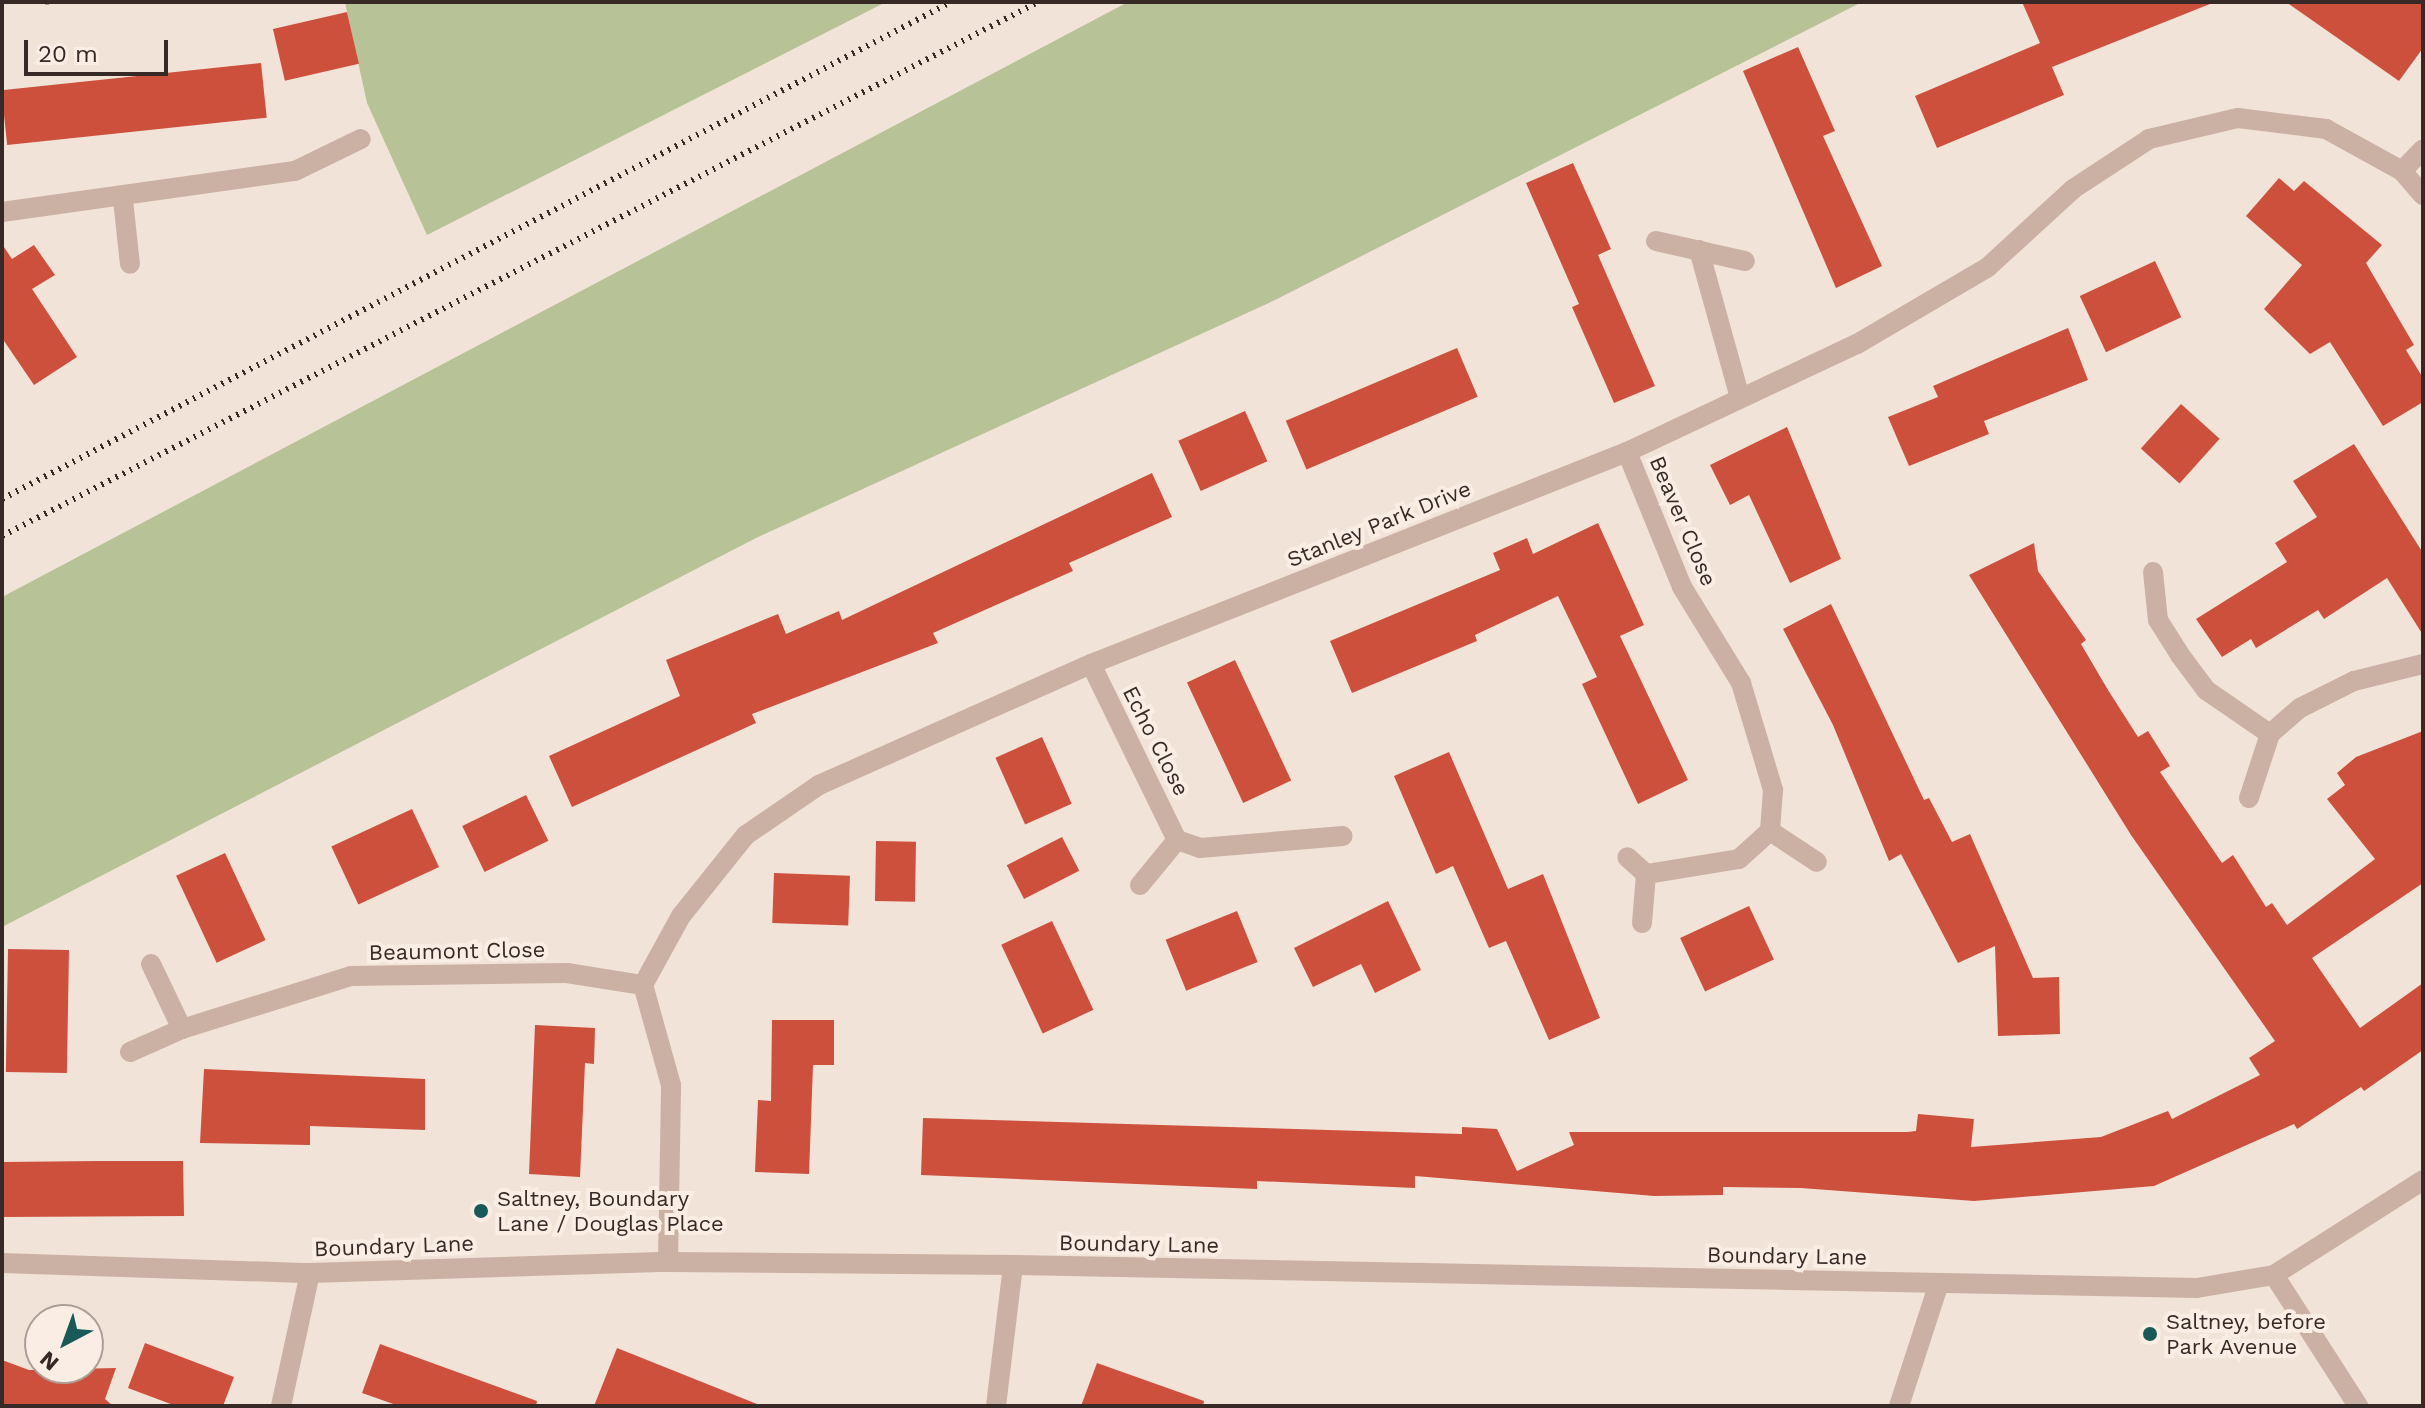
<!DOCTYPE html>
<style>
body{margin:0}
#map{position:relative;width:2425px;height:1408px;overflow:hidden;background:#f2e3d8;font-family:"Work Sans",sans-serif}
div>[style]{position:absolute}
.green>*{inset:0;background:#b8c297}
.building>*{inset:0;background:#cd503c;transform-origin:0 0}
.path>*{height:5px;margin-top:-2.5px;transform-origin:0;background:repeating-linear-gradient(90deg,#b79b8e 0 4px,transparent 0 8px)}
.minor>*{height:20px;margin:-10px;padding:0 10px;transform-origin:10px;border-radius:10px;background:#cbb1a3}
.rail>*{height:6px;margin-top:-3px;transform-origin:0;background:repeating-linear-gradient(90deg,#362926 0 2px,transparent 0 8px)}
.dots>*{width:22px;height:22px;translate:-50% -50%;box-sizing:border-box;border:4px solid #faeee4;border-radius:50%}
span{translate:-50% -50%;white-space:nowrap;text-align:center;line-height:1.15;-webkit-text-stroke:8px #faeee4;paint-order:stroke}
.street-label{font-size:22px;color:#362926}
.poi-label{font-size:22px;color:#362926}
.left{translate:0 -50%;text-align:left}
.frame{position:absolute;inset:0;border:4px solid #362926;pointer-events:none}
.north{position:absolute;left:24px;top:1304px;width:80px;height:80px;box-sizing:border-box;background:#faeee4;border:2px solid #ac9f98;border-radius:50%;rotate:221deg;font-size:22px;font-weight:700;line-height:32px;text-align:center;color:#362926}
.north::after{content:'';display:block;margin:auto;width:28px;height:36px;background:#195957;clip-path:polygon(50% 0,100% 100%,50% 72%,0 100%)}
.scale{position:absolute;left:24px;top:40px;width:144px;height:36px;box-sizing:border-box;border:4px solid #362926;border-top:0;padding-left:10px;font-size:24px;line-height:28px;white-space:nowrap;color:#362926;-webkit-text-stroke:6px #faeee4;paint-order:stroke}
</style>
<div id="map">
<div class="green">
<i style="clip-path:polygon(345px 2px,886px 2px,427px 235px,367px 103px)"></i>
<i style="clip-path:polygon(1128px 2px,1862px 2px,1275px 300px,756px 538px,2px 927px,2px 597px)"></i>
</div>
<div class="building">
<i style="clip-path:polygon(2022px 2px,2210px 2px,2210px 4px,2052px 67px,2064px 95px,1937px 148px,1915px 96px,2040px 43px)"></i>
<i style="clip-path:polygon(2286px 2px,2423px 2px,2423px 48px,2399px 81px)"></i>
<i style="left:347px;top:12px;width:53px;height:76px;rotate:77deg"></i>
<i style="clip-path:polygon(1798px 47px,1835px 131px,1823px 136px,1882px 266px,1836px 288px,1743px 71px)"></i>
<i style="left:261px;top:63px;width:55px;height:261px;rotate:84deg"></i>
<i style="clip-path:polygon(1573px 163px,1611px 249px,1598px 255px,1655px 386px,1614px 403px,1572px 307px,1579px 304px,1526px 183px)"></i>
<i style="clip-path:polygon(2279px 178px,2294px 191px,2304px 181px,2382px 245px,2366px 263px,2414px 345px,2406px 350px,2423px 378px,2423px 402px,2383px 426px,2330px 342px,2310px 354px,2264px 309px,2302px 265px,2246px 216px)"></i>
<i style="clip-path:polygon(2px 244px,12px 259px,34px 245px,55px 275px,32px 289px,77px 357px,34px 385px,2px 338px)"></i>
<i style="left:2155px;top:261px;width:62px;height:83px;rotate:65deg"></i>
<i style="clip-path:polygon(2068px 328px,2088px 380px,1984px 421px,1989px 434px,1909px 466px,1888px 417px,1938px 397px,1933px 386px)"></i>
<i style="left:1457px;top:348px;width:53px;height:186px;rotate:67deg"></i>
<i style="left:2181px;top:404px;width:52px;height:60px;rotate:42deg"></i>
<i style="left:1245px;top:411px;width:55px;height:73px;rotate:66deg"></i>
<i style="clip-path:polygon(1787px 427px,1841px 559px,1790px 583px,1749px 495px,1730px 505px,1710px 465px)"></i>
<i style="clip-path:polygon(2354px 444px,2423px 553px,2423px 635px,2387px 578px,2324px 619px,2318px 610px,2256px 648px,2251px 639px,2222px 657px,2196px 619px,2287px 562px,2275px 543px,2317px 517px,2293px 481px)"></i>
<i style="clip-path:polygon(1152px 473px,1172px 517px,1069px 563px,1073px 571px,933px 633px,938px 643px,752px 714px,756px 723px,572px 807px,549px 756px,680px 696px,666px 660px,778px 614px,786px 634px,839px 611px,842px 620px)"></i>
<i style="clip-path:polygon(1598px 523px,1644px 625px,1620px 636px,1688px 780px,1638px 804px,1582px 684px,1597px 677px,1558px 596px,1475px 635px,1477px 641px,1352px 693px,1330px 641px,1500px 570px,1493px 553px,1527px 538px,1533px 554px)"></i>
<i style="clip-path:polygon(2034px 543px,2038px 571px,2086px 640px,2081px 644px,2108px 690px,2138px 737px,2148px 731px,2170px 766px,2160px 772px,2222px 863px,2233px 855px,2266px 907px,2272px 903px,2287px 925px,2375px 859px,2327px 799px,2345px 785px,2337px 773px,2356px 757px,2423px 731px,2423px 883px,2312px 958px,2360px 1028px,2423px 983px,2423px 1050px,2364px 1091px,2361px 1087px,2297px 1129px,2294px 1124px,2154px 1186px,1974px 1201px,1801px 1188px,1723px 1187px,1723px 1195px,1654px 1196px,1415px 1176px,1415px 1188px,1257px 1181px,1257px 1189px,921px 1175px,923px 1118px,1462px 1134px,1462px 1127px,1497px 1129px,1517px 1171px,1574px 1145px,1569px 1132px,1907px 1132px,1916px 1131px,1918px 1114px,1974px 1119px,1971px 1147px,2101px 1137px,2168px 1111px,2172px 1119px,2260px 1075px,2249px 1058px,2275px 1041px,2131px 835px,1969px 575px)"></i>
<i style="clip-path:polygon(1831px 604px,1924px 800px,1929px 798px,1952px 842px,1970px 834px,2033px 978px,2059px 977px,2060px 1034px,1998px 1036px,1995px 946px,1958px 963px,1901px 854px,1889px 861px,1833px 725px,1783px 629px)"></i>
<i style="left:1235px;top:660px;width:133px;height:53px;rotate:65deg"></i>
<i style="left:1042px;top:737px;width:73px;height:51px;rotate:66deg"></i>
<i style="clip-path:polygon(1449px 752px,1508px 889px,1543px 874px,1600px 1018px,1549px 1040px,1506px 941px,1489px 948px,1453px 866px,1436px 874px,1394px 776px)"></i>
<i style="left:526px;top:795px;width:51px;height:71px;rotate:64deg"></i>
<i style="left:412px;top:809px;width:64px;height:89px;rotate:65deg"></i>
<i style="left:1062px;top:837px;width:38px;height:62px;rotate:63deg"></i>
<i style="left:876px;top:841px;width:40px;height:60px;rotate:1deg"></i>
<i style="left:225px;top:853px;width:96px;height:54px;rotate:65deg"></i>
<i style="left:774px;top:873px;width:76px;height:50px;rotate:2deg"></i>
<i style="clip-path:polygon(1388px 901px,1421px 970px,1375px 993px,1361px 964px,1313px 987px,1294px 948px)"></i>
<i style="left:1749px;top:906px;width:59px;height:76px;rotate:65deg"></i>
<i style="left:1237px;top:911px;width:55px;height:77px;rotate:68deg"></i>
<i style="left:1052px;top:921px;width:98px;height:56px;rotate:65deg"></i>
<i style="left:69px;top:950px;width:123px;height:61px;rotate:91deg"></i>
<i style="clip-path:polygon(772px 1020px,834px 1020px,834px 1065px,813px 1065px,809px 1174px,755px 1172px,758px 1100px,771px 1101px)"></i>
<i style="clip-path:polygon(535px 1025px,595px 1028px,594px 1064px,585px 1063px,580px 1177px,529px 1174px)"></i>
<i style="clip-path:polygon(204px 1069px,425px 1079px,425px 1130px,310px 1126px,310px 1145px,200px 1143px)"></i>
<i style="clip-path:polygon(100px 1161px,183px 1161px,184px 1216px,2px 1217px,2px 1162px)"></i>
<i style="clip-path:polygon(145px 1343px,234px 1377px,223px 1406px,176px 1406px,128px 1388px)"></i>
<i style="clip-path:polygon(380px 1344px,537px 1401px,536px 1406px,399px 1406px,362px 1393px)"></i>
<i style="clip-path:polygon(617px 1348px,757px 1404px,756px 1406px,594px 1406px)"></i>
<i style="clip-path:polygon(2px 1360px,29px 1370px,116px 1368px,105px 1399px,113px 1406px,2px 1406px)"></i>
<i style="clip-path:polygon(1097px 1363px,1204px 1401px,1203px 1406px,1081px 1406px)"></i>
</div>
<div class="path">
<i style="left:45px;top:2px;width:4px"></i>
</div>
<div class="minor">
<i style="left:2402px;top:171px;width:30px;rotate:-46deg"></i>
<i style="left:123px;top:200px;width:64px;rotate:83.8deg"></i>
<i style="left:2px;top:212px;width:296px;rotate:-8deg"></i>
<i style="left:295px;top:171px;width:73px;rotate:-25.9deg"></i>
<i style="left:1656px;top:241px;width:91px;rotate:12.7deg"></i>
<i style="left:1699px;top:250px;width:149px;rotate:74.5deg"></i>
<i style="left:1627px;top:452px;width:146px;rotate:67.8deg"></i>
<i style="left:1682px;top:587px;width:113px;rotate:58.4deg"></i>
<i style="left:1741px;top:683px;width:112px;rotate:73.3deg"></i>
<i style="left:1773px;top:790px;width:41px;rotate:94.2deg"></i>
<i style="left:1770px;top:831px;width:42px;rotate:137.9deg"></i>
<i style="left:1739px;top:859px;width:94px;rotate:170.8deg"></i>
<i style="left:1646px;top:874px;width:25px;rotate:-138deg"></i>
<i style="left:2153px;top:572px;width:48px;rotate:84.1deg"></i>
<i style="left:2158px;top:620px;width:41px;rotate:57.8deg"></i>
<i style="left:2180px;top:655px;width:44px;rotate:53.4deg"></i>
<i style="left:2206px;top:690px;width:78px;rotate:34.5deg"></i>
<i style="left:1091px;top:664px;width:196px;rotate:64deg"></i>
<i style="left:1177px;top:840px;width:24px;rotate:19deg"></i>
<i style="left:1200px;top:848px;width:143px;rotate:-4.8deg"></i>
<i style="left:2249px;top:798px;width:67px;rotate:-71.8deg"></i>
<i style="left:2270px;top:734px;width:40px;rotate:-41deg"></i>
<i style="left:2300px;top:708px;width:60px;rotate:-26.6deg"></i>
<i style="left:2354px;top:681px;width:71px;rotate:-13.8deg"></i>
<i style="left:1770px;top:831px;width:56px;rotate:33.4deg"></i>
<i style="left:1140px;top:885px;width:58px;rotate:-50.6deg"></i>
<i style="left:1642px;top:923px;width:49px;rotate:-85.3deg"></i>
<i style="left:151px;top:964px;width:72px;rotate:64.5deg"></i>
<i style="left:130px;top:1052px;width:57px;rotate:-23.9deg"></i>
<i style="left:182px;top:1029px;width:177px;rotate:-17.4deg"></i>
<i style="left:351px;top:976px;width:216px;rotate:-0.8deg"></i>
<i style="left:567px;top:973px;width:77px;rotate:9deg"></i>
<i style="left:668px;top:1262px;width:177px;rotate:-89deg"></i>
<i style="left:671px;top:1085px;width:104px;rotate:-105.6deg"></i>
<i style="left:643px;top:985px;width:79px;rotate:-61.2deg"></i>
<i style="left:681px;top:916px;width:104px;rotate:-51.3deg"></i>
<i style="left:746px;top:835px;width:88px;rotate:-34.4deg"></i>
<i style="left:819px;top:785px;width:298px;rotate:-24deg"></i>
<i style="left:1091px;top:664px;width:576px;rotate:-21.58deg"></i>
<i style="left:1627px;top:452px;width:254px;rotate:-25.2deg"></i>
<i style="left:1857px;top:344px;width:152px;rotate:-30.4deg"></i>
<i style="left:1988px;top:267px;width:115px;rotate:-42.5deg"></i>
<i style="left:2073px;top:189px;width:91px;rotate:-33.3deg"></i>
<i style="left:2149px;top:139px;width:91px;rotate:-13.3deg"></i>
<i style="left:2238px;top:118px;width:89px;rotate:7.1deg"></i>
<i style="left:2326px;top:129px;width:87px;rotate:28.9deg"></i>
<i style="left:2402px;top:171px;width:32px;rotate:49deg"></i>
<i style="left:2px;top:1263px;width:308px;rotate:1.9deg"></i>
<i style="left:310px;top:1273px;width:358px;rotate:-1.8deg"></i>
<i style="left:668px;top:1262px;width:345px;rotate:0.5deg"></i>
<i style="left:1013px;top:1265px;width:1184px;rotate:1.11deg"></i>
<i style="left:2197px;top:1288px;width:78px;rotate:-9.6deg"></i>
<i style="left:2274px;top:1275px;width:177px;rotate:-32.5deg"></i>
<i style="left:2274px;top:1275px;width:156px;rotate:57.3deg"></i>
<i style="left:281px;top:1406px;width:136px;rotate:-77.7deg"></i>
<i style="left:996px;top:1406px;width:142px;rotate:-83.1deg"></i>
<i style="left:1899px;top:1406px;width:129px;rotate:-72deg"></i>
</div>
<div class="rail">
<i style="left:2px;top:499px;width:1071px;rotate:-27.64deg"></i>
<i style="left:2px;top:536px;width:1166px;rotate:-27.27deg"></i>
</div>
<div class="dots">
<i style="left:481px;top:1211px;background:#195957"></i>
<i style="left:2150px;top:1334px;background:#195957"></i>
</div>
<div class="street-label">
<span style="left:1683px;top:521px;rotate:67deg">Beaver Close</span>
<span style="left:1379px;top:524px;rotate:-22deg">Stanley Park Drive</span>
<span style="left:1156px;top:741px;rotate:63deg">Echo Close</span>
<span style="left:457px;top:951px;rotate:-1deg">Beaumont Close</span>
<span style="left:1139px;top:1244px;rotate:1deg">Boundary Lane</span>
<span style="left:394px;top:1246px;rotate:-2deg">Boundary Lane</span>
<span style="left:1787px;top:1256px;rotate:1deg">Boundary Lane</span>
</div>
<div class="poi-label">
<span class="left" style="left:497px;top:1211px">Saltney, Boundary<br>Lane / Douglas Place</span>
<span class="left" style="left:2166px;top:1334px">Saltney, before<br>Park Avenue</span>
</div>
<div class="frame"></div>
<div class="north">N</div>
<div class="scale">20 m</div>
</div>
